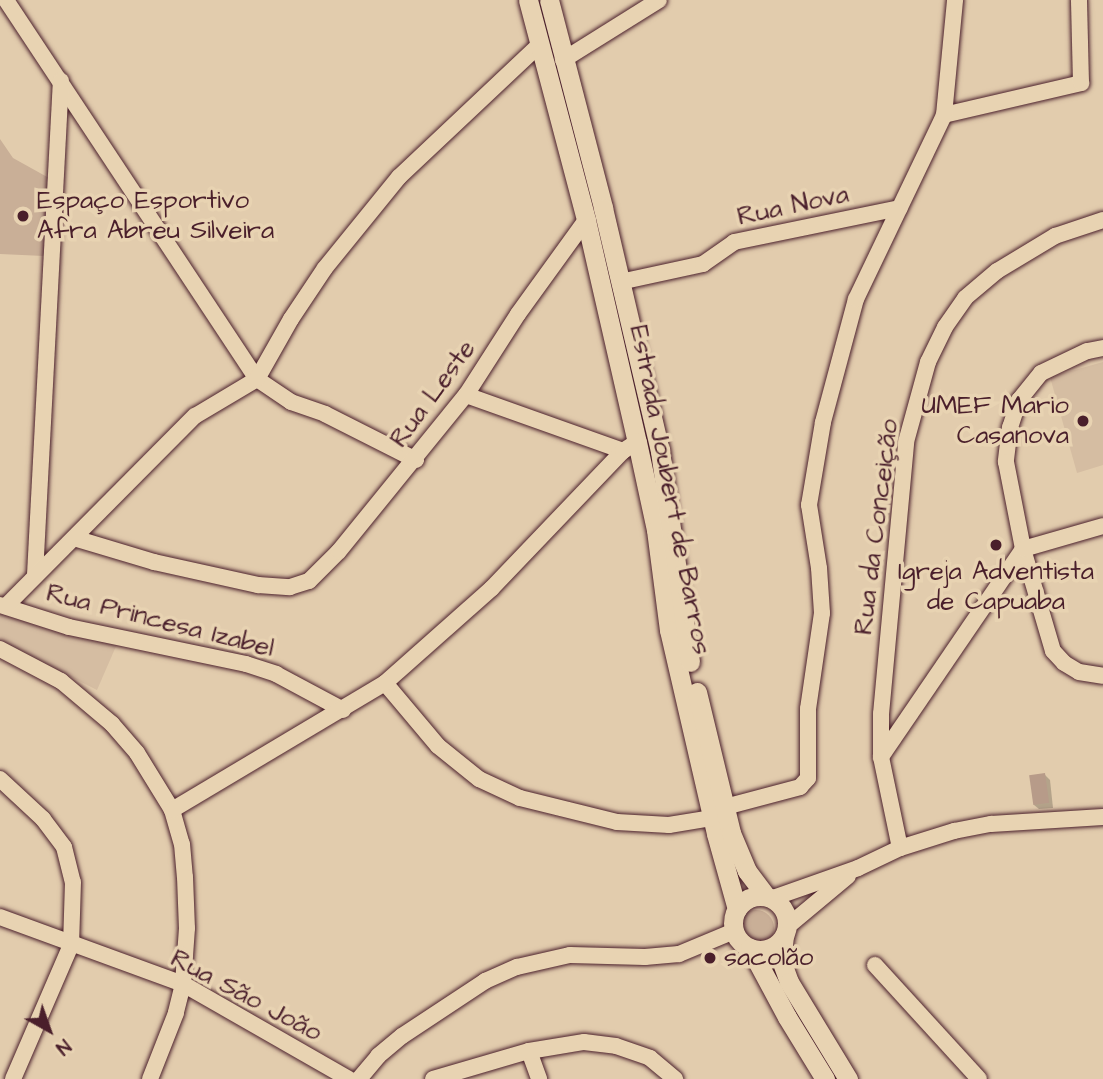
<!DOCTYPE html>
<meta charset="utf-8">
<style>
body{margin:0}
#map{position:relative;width:1103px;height:1079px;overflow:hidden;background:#e2ccad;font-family:"Architects Daughter",sans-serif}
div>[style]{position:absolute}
.built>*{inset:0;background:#d5bda2}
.green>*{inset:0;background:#c9af97}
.round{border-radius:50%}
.shadow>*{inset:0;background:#0003}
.building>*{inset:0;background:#b79b89;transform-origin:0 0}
.roads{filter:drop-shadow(0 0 2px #4a1f2b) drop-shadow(0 0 2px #4a1f2b)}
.minor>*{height:16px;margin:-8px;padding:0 8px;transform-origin:8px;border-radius:8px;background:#e8d3b2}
.major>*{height:19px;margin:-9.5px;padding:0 9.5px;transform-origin:9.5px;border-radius:9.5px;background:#e8d3b2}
.major>.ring{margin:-9.5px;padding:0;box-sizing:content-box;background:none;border:19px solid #e8d3b2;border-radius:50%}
.dots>*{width:19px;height:19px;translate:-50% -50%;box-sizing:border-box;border:4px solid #e8d3b2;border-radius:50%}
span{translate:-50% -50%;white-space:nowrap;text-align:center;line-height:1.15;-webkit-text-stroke:7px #e8d3b2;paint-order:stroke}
.poi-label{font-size:26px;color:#4a1f2b}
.left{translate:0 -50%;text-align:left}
.right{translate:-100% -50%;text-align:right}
.street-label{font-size:26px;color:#4a1f2b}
.north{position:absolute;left:14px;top:995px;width:70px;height:70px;-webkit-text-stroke:5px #e8d3b2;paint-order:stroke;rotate:140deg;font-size:19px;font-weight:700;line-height:28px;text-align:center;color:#4a1f2b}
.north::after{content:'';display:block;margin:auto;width:24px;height:32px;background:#4a1f2b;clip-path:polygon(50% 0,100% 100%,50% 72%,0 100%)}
</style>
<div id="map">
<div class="built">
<i style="clip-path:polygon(1103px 362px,1103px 465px,1077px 473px,1050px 377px)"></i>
<i style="clip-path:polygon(0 612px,117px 644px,97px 690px,0 641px)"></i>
</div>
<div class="green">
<i style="clip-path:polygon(0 139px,13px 158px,49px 178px,44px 256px,0 254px)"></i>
<i class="round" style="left:738px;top:910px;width:36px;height:36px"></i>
</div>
<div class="shadow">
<i style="clip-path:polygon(1045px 775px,1050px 780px,1053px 808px,1039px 809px,1034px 805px)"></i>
</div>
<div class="building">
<i style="left:1045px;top:773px;width:30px;height:16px;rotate:82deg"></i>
</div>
<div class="roads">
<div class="minor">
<i style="left:6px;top:0;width:455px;rotate:56.5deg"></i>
<i style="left:257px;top:379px;width:41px;rotate:34.1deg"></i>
<i style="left:291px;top:402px;width:36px;rotate:19deg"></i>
<i style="left:325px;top:414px;width:102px;rotate:26.8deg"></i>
<i style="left:563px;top:60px;width:113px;rotate:-32deg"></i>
<i style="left:944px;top:115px;width:141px;rotate:-13.1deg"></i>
<i style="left:1081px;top:83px;width:83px;rotate:-91.4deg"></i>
<i style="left:620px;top:282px;width:85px;rotate:-12.2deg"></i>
<i style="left:703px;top:264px;width:38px;rotate:-35deg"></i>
<i style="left:734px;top:242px;width:169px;rotate:-11.6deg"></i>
<i style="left:1103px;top:348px;width:16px;rotate:169deg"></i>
<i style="left:1087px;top:351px;width:51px;rotate:154.4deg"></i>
<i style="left:1041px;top:373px;width:35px;rotate:129deg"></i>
<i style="left:1019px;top:400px;width:28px;rotate:108deg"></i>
<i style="left:1010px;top:427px;width:35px;rotate:97deg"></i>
<i style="left:1006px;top:462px;width:89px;rotate:78.9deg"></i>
<i style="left:1023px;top:549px;width:106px;rotate:73.6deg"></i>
<i style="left:1053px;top:651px;width:16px;rotate:47deg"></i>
<i style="left:1064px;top:663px;width:17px;rotate:31deg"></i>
<i style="left:1079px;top:672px;width:24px;rotate:9deg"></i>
<i style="left:466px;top:395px;width:167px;rotate:19.6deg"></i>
<i style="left:74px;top:538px;width:84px;rotate:16.7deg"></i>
<i style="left:154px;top:562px;width:107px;rotate:12.5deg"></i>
<i style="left:258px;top:585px;width:32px;rotate:4deg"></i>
<i style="left:290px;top:587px;width:20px;rotate:-18deg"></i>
<i style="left:309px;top:581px;width:42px;rotate:-45deg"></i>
<i style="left:339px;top:551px;width:201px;rotate:-50.9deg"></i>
<i style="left:466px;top:395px;width:96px;rotate:-57.3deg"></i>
<i style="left:518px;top:314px;width:116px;rotate:-54.1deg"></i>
<i style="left:35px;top:575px;width:495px;rotate:-87deg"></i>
<i style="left:0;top:605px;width:72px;rotate:17.7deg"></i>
<i style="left:69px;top:627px;width:181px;rotate:11.8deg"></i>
<i style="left:246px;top:664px;width:32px;rotate:18deg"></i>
<i style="left:276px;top:674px;width:76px;rotate:28.2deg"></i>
<i style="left:6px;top:606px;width:268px;rotate:-45.2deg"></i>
<i style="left:195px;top:416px;width:72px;rotate:-30.8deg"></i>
<i style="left:257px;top:379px;width:69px;rotate:-60.5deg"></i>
<i style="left:291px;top:319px;width:61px;rotate:-56.3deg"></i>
<i style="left:325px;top:268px;width:117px;rotate:-50.9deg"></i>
<i style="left:399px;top:177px;width:192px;rotate:-43.3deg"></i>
<i style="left:0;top:649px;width:69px;rotate:27.7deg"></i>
<i style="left:61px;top:681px;width:67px;rotate:40.1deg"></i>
<i style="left:112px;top:724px;width:38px;rotate:49deg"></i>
<i style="left:137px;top:753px;width:67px;rotate:58.4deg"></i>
<i style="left:172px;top:810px;width:35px;rotate:74deg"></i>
<i style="left:182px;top:844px;width:33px;rotate:85deg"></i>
<i style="left:185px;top:877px;width:51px;rotate:87.8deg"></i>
<i style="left:187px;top:928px;width:56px;rotate:94.1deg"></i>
<i style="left:183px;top:984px;width:30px;rotate:104deg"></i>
<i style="left:176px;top:1013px;width:71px;rotate:111.5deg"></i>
<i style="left:385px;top:683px;width:82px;rotate:49.9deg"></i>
<i style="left:438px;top:746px;width:53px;rotate:38.8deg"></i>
<i style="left:479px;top:779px;width:45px;rotate:24.9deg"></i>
<i style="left:520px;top:798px;width:100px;rotate:13.9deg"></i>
<i style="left:617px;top:822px;width:52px;rotate:3.3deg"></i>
<i style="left:669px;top:825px;width:44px;rotate:-9.2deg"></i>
<i style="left:881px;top:757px;width:252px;rotate:-55.7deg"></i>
<i style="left:1023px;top:549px;width:83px;rotate:-16deg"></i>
<i style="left:0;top:779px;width:59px;rotate:42.9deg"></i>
<i style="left:43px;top:819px;width:35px;rotate:53deg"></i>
<i style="left:64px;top:847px;width:36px;rotate:76deg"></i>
<i style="left:73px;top:882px;width:63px;rotate:91.8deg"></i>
<i style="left:71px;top:945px;width:146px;rotate:113.4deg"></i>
<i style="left:725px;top:807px;width:78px;rotate:-14.9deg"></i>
<i style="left:800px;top:787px;width:12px;rotate:-48deg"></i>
<i style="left:808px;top:778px;width:69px;rotate:-90deg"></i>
<i style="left:808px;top:709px;width:97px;rotate:-81.7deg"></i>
<i style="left:822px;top:613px;width:45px;rotate:-93.8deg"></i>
<i style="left:819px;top:568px;width:64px;rotate:-99deg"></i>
<i style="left:809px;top:505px;width:84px;rotate:-80.4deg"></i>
<i style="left:823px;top:422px;width:127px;rotate:-75deg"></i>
<i style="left:856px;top:299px;width:204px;rotate:-64.4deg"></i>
<i style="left:944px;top:115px;width:116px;rotate:-84.5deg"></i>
<i style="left:172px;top:810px;width:248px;rotate:-30.8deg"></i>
<i style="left:385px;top:683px;width:142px;rotate:-41.6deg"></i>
<i style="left:491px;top:589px;width:191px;rotate:-46.3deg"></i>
<i style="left:623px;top:451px;width:17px;rotate:-33deg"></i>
<i style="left:900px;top:848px;width:93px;rotate:-101.8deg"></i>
<i style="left:881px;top:757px;width:43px;rotate:-90deg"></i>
<i style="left:881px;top:714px;width:273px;rotate:-84.7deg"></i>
<i style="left:906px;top:442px;width:83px;rotate:-74.6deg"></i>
<i style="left:928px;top:362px;width:39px;rotate:-64deg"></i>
<i style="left:945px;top:327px;width:35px;rotate:-55deg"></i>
<i style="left:965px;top:298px;width:42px;rotate:-40.2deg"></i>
<i style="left:997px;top:271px;width:68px;rotate:-31.1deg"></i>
<i style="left:1055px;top:236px;width:51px;rotate:-18.4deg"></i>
<i style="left:773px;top:898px;width:90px;rotate:-19.4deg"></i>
<i style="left:858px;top:868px;width:47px;rotate:-25.5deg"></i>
<i style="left:900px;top:848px;width:57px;rotate:-17.5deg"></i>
<i style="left:954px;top:831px;width:38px;rotate:-11deg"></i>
<i style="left:991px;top:824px;width:112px;rotate:-3.6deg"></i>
<i style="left:0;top:917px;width:195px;rotate:20.1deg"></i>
<i style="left:183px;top:984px;width:191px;rotate:29.8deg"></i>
<i style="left:788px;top:926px;width:78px;rotate:-39.8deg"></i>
<i style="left:875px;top:965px;width:154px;rotate:47.6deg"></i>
<i style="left:529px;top:1051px;width:30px;rotate:70deg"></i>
<i style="left:359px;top:1079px;width:30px;rotate:-50deg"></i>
<i style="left:378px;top:1056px;width:31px;rotate:-40deg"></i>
<i style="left:402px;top:1036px;width:100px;rotate:-33.5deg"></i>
<i style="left:485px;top:981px;width:35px;rotate:-24deg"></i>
<i style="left:517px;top:967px;width:54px;rotate:-12.8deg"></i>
<i style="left:570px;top:955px;width:75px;rotate:1.5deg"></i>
<i style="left:645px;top:957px;width:34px;rotate:-5deg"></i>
<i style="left:679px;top:954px;width:60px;rotate:-22.7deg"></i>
<i style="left:433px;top:1079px;width:100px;rotate:-16.3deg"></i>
<i style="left:529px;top:1051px;width:56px;rotate:-9.3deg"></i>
<i style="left:584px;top:1042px;width:32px;rotate:7deg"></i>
<i style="left:616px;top:1046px;width:36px;rotate:19deg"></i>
<i style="left:650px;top:1058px;width:33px;rotate:40deg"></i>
</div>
<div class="major">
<i style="left:528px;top:0;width:228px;rotate:75.2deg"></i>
<i style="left:586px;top:220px;width:228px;rotate:77.1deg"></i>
<i style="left:637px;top:442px;width:90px;rotate:77.8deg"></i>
<i style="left:656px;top:530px;width:101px;rotate:82.6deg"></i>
<i style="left:669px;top:630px;width:209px;rotate:77deg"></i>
<i style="left:716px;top:834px;width:78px;rotate:74.4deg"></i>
<i style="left:549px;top:0;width:215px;rotate:75.4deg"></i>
<i style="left:603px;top:208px;width:250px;rotate:76.8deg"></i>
<i style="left:660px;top:451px;width:213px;rotate:81.9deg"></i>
<i style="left:697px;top:692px;width:145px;rotate:76.4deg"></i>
<i style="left:731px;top:833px;width:41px;rotate:67.2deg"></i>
<i style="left:747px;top:871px;width:31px;rotate:53deg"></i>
<i class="ring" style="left:733px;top:896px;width:35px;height:35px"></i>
<i style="left:784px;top:936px;width:24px;rotate:97deg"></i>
<i style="left:781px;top:960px;width:23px;rotate:70deg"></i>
<i style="left:789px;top:982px;width:114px;rotate:58.7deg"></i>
<i style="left:750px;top:948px;width:78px;rotate:61.8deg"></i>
<i style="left:787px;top:1017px;width:73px;rotate:58.5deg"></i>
</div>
</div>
<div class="dots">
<i style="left:23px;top:216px;background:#4a1f2b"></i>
<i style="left:1083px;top:421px;background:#4a1f2b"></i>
<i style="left:996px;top:545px;background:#4a1f2b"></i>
<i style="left:710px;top:958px;background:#4a1f2b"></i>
</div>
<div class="poi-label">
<span class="left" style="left:37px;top:216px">Espaço Esportivo<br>Afra Abreu Silveira</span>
<span class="right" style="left:1069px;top:421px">UMEF Mario<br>Casanova</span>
<span style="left:996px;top:587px">Igreja Adventista<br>de Capuaba</span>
<span class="left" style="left:724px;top:958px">sacolão</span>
</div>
<div class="street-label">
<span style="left:793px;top:206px;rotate:-12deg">Rua Nova</span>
<span style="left:433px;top:394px;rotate:-54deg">Rua Leste</span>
<span style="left:670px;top:490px;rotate:79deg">Estrada Joubert de Barros</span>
<span style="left:877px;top:527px;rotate:-83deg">Rua da Conceição</span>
<span style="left:160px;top:621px;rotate:14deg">Rua Princesa Izabel</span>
<span style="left:246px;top:996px;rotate:28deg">Rua São João</span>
</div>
<div class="north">N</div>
</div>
